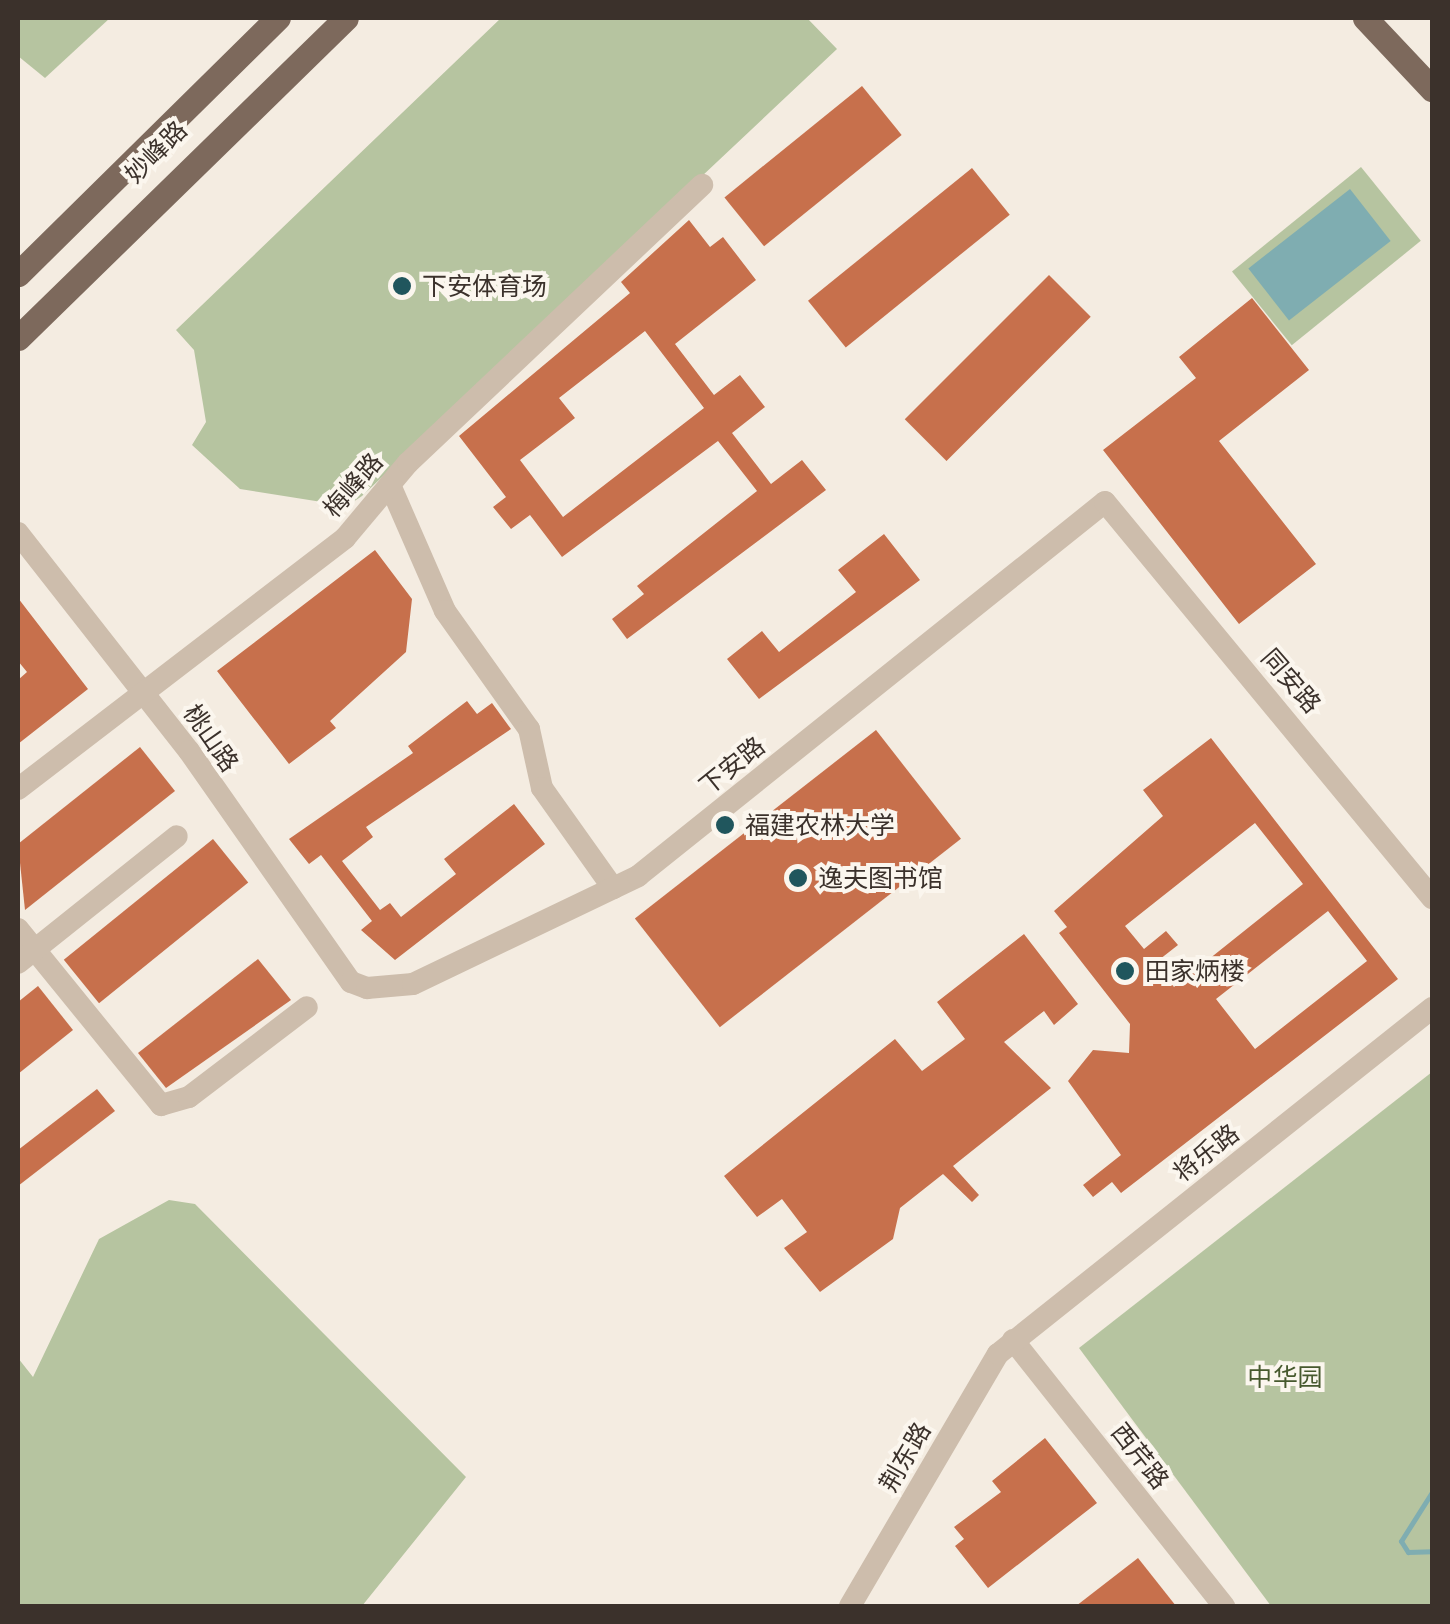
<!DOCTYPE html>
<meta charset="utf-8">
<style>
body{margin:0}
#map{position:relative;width:1450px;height:1624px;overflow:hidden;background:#f4ece1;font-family:Raleway,"Noto Sans SC",sans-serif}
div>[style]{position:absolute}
.green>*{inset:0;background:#b6c4a0;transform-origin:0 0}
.water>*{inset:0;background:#7fadb1;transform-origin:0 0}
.stream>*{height:5px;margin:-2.5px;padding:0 2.5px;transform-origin:2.5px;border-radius:2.5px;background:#7fadb1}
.building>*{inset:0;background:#c7704c;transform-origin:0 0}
.minor>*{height:22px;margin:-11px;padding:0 11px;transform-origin:11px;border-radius:11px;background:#cdbdac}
.major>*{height:25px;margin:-12.5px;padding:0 12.5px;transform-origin:12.5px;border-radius:12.5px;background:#7d695c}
.dots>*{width:28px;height:28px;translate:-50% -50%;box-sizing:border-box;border:5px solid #fbf6ee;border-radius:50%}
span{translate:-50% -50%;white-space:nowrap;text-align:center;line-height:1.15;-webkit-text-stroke:8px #fbf6ee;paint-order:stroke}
.street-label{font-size:25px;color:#3b312b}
.poi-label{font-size:25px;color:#3b312b}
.left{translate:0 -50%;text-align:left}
.park-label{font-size:25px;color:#47592e}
.frame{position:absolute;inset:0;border:20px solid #3b312b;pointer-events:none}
</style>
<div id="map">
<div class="green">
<i style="clip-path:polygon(18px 18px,110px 18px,45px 78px,18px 56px)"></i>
<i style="clip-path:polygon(501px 18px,807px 18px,837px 49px,362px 496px,347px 506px,240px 489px,192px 445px,206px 422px,194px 350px,176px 330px)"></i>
<i style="left:1361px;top:167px;width:95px;height:166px;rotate:51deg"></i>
<i style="clip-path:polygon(1432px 1072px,1432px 1606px,1271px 1606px,1079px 1348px)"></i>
<i style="clip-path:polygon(169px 1200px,195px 1204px,466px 1477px,362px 1606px,18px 1606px,18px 1358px,33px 1377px,99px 1239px)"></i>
</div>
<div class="water">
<i style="left:1350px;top:189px;width:66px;height:129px;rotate:52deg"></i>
</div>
<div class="stream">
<i style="left:1432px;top:1492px;width:58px;rotate:122.3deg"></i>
<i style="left:1401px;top:1541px;width:13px;rotate:58deg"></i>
<i style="left:1408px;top:1552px;width:24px;rotate:-2deg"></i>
</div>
<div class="building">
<i style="left:862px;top:86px;width:63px;height:177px;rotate:51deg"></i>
<i style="left:972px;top:168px;width:60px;height:211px;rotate:51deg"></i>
<i style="clip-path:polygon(evenodd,689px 220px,710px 247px,723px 237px,756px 280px,675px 344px,714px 395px,740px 375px,765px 407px,732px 433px,771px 484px,802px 460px,826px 490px,627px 639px,612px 619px,644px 594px,637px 586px,757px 491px,718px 441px,562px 557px,530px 515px,511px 529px,493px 507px,506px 497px,459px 436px,630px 293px,621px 282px,689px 220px,645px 331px,704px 408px,563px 517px,520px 460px,575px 418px,559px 398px,645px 331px)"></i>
<i style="left:1049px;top:275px;width:59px;height:204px;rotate:45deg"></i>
<i style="clip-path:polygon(1252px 298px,1309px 370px,1219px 441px,1316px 564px,1239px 624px,1103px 450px,1196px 378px,1179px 357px)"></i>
<i style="clip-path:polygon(884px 534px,920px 580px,759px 699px,727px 659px,762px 631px,779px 652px,856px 592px,838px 570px)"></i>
<i style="clip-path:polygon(375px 550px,412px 599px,406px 652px,330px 721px,336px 728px,289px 764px,217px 671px)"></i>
<i style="clip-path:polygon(18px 598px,88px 689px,18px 744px,18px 680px,27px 672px,18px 661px)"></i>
<i style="clip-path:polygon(467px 701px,477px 714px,492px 703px,511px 729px,366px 827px,373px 837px,342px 861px,380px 910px,390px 903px,401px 917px,456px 874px,444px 859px,514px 804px,545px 844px,395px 960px,361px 930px,372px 921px,321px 855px,309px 864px,289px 839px,413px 753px,408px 746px)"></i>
<i style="left:876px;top:730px;width:138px;height:306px;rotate:52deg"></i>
<i style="clip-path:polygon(evenodd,1211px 738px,1398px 979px,1121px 1193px,1112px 1182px,1093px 1197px,1083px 1185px,1121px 1155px,1068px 1081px,1093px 1050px,1129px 1053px,1130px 1024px,1059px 933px,1067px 927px,1054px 911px,1163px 816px,1143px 790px,1211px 738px,1255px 823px,1303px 884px,1174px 987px,1155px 963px,1178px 945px,1166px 931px,1144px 949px,1125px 926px,1255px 823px,1211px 738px,1328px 911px,1367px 961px,1255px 1049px,1216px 999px,1328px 911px)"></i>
<i style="clip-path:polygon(140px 747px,175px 791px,25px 910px,18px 844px)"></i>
<i style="left:213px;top:839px;width:56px;height:192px;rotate:51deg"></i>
<i style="clip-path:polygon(1024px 934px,1078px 1004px,1054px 1025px,1044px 1011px,1004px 1042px,1051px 1088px,953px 1166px,979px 1195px,972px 1202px,943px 1174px,900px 1208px,893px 1239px,820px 1292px,784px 1248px,807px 1232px,782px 1199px,757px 1217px,724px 1176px,895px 1039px,922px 1071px,965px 1039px,937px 1002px)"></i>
<i style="clip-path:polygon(258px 959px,291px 1000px,166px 1088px,138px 1053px)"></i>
<i style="clip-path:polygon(38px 986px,73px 1030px,18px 1074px,18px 1002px)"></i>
<i style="clip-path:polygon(97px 1089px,115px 1111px,18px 1186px,18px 1150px)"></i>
<i style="clip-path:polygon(1045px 1438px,1097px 1503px,988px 1588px,955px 1546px,964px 1539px,954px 1527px,1001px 1492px,992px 1481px)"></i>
<i style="clip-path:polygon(1138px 1558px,1176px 1606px,1076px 1606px)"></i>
</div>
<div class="minor">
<i style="left:390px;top:485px;width:137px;rotate:66.4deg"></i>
<i style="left:445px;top:611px;width:145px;rotate:54.6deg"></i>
<i style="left:529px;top:729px;width:60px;rotate:77.6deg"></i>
<i style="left:542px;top:788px;width:123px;rotate:54.6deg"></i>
<i style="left:18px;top:533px;width:277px;rotate:51.9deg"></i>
<i style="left:189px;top:751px;width:282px;rotate:55deg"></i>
<i style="left:351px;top:982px;width:17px;rotate:21deg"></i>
<i style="left:367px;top:988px;width:46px;rotate:-5deg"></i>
<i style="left:413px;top:984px;width:250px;rotate:-25.6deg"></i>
<i style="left:638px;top:876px;width:598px;rotate:-38.69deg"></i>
<i style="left:1105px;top:502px;width:514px;rotate:50.45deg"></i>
<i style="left:18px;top:789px;width:412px;rotate:-37.5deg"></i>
<i style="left:345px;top:538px;width:98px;rotate:-50deg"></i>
<i style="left:408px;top:463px;width:405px;rotate:-43.4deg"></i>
<i style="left:18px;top:929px;width:227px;rotate:50.9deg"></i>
<i style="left:161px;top:1105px;width:29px;rotate:-16deg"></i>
<i style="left:189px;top:1097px;width:148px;rotate:-37.3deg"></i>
<i style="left:18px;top:963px;width:203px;rotate:-38.6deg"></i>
<i style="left:1013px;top:1340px;width:340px;rotate:51.6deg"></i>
<i style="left:850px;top:1606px;width:292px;rotate:-59.6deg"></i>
<i style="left:998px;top:1354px;width:555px;rotate:-38.56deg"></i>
</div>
<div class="major">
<i style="left:1365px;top:18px;width:98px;rotate:46.7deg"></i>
<i style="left:18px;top:274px;width:365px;rotate:-44.6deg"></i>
<i style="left:18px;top:338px;width:458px;rotate:-44.3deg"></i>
</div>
<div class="dots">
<i style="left:402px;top:286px;background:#20565d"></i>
<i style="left:725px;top:825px;background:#20565d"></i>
<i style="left:798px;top:878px;background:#20565d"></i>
<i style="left:1125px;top:971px;background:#20565d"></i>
</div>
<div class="street-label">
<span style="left:156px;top:152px;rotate:-45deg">妙峰路</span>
<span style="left:353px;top:485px;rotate:-49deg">梅峰路</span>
<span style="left:1291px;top:681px;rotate:49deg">同安路</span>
<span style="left:211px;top:738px;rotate:55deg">桃山路</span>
<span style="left:732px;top:766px;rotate:-39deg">下安路</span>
<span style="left:1206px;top:1153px;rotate:-38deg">将乐路</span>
<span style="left:1140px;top:1456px;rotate:52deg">西芹路</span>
<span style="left:905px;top:1457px;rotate:-60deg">荆东路</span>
</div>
<div class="poi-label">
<span class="left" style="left:422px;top:286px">下安体育场</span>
<span class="left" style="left:745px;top:825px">福建农林大学</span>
<span class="left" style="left:818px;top:878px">逸夫图书馆</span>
<span class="left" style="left:1145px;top:971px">田家炳楼</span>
</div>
<div class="park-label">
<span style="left:1285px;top:1377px">中华园</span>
</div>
<div class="frame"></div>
</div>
